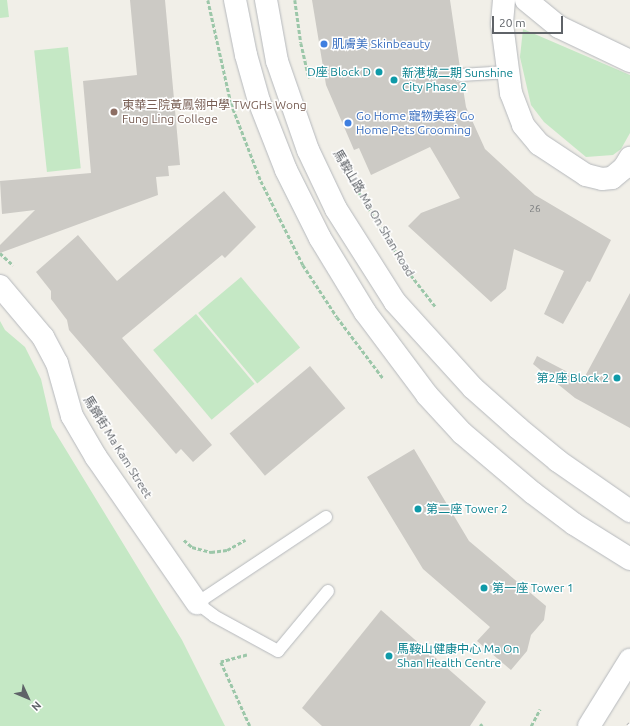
<!DOCTYPE html>
<meta charset="utf-8">
<style>
body{margin:0}
#map{position:relative;width:630px;height:726px;overflow:hidden;background:#f1efe8;font-family:Ubuntu,"Noto Sans TC",sans-serif}
div>[style]{position:absolute}
.green>*{inset:0;background:#c5e8c5;transform-origin:0 0}
.building>*{inset:0;background:#cccac5;transform-origin:0 0}
.path>*{height:2.5px;margin-top:-1.25px;transform-origin:0;background:repeating-linear-gradient(90deg,#9cc7a9 0 4px,transparent 0 6px)}
.roads{filter:drop-shadow(0 0 1px #b5b8bc) drop-shadow(0 0 1px #b5b8bc)}
.lane>*{height:12px;margin:-6px;padding:0 6px;transform-origin:6px;border-radius:6px;background:#fff}
.street>*{height:22px;margin:-11px;padding:0 11px;transform-origin:11px;border-radius:11px;background:#fff}
.secondary>*{height:22px;margin:-11px;padding:0 11px;transform-origin:11px;border-radius:11px;background:#fff}
.rail>*{height:4.5px;margin-top:-2.25px;transform-origin:0;background:repeating-linear-gradient(90deg,#fff 0 9px,#b6b7b8 0 18px);box-sizing:border-box;border-block:1px solid #b6b7b8}
.dots>*{width:11px;height:11px;translate:-50% -50%;box-sizing:border-box;border:2px solid #fff;border-radius:50%}
span{translate:-50% -50%;white-space:nowrap;text-align:center;line-height:1.15;-webkit-text-stroke:3px #fff;paint-order:stroke}
.number-label{font-size:10px;color:#7a7d7f}
.number-label span{-webkit-text-stroke-width:0}
.shop-label{font-size:12px;color:#366cbe}
.left{translate:0 -50%;text-align:left}
.culture-label{font-size:12px;color:#0d838f}
.right{translate:-100% -50%;text-align:right}
.education-label{font-size:12px;color:#785e54}
.street-label{font-size:12px;color:#5f6368}
.north{position:absolute;left:8px;top:678px;width:40px;height:40px;-webkit-text-stroke:3px #fff;paint-order:stroke;rotate:134deg;font-size:11px;font-weight:700;line-height:16px;text-align:center;color:#5f6368}
.north::after{content:'';display:block;margin:auto;width:14px;height:18px;background:#5f6368;clip-path:polygon(50% 0,100% 100%,50% 72%,0 100%)}
.scale{position:absolute;left:492px;top:16px;width:71px;height:18px;box-sizing:border-box;border:2px solid #5f6368;border-top:0;padding-left:5px;font-size:12px;line-height:14px;white-space:nowrap;color:#5f6368;-webkit-text-stroke:3px #fff;paint-order:stroke}
</style>
<div id="map">
<div class="green">
<i style="clip-path:polygon(0 0,7px 0,9px 17px,0 18px)"></i>
<i style="clip-path:polygon(523px 29px,630px 75px,630px 133px,621px 149px,613px 155px,586px 157px,544px 122px,531px 105px,520px 57px)"></i>
<i style="left:68px;top:47px;width:122px;height:34px;rotate:84deg"></i>
<i style="left:241px;top:277px;width:92px;height:56px;rotate:50deg"></i>
<i style="left:196px;top:314px;width:91px;height:56px;rotate:50deg"></i>
<i style="clip-path:polygon(0 321px,5px 330px,25px 347px,41px 379px,52px 427px,182px 640px,225px 726px,0 726px)"></i>
</div>
<div class="building">
<i style="clip-path:polygon(130px 0,165px 0,180px 165px,168px 166px,169px 176px,156px 177px,158px 195px,0 253px,0 245px,35px 210px,2px 214px,0 181px,91px 173px,83px 81px,137px 75px)"></i>
<i style="clip-path:polygon(312px 0,450px 0,460px 68px,454px 71px,454px 76px,457px 82px,462px 82px,466px 107px,485px 149px,535px 195px,611px 240px,590px 282px,587px 281px,563px 324px,544px 314px,564px 271px,514px 249px,506px 289px,491px 302px,408px 226px,421px 213px,460px 198px,430px 147px,371px 175px,359px 148px,354px 150px,326px 85px)"></i>
<i style="clip-path:polygon(224px 191px,256px 227px,225px 258px,222px 255px,122px 338px,212px 445px,193px 462px,181px 449px,176px 454px,69px 330px,67px 320px,51px 299px,51px 291px,36px 272px,78px 235px,117px 281px)"></i>
<i style="clip-path:polygon(630px 293px,630px 428px,575px 398px,533px 364px,537px 356px,583px 380px)"></i>
<i style="left:310px;top:366px;width:55px;height:105px;rotate:50deg"></i>
<i style="clip-path:polygon(414px 449px,469px 541px,546px 606px,544px 620px,531px 635px,527px 651px,511px 670px,477px 641px,490px 627px,423px 569px,367px 477px)"></i>
<i style="clip-path:polygon(381px 610px,486px 702px,470px 726px,322px 726px,302px 708px)"></i>
</div>
<div class="path">
<i style="left:208px;top:0;width:106px;rotate:77.4deg"></i>
<i style="left:231px;top:103px;width:84px;rotate:69deg"></i>
<i style="left:261px;top:181px;width:94px;rotate:63.4deg"></i>
<i style="left:303px;top:265px;width:62px;rotate:56.8deg"></i>
<i style="left:337px;top:317px;width:76px;rotate:53deg"></i>
<i style="left:295px;top:0;width:43px;rotate:82.1deg"></i>
<i style="left:301px;top:43px;width:36px;rotate:77deg"></i>
<i style="left:343px;top:166px;width:122px;rotate:58.4deg"></i>
<i style="left:407px;top:270px;width:46px;rotate:52.1deg"></i>
<i style="left:0;top:253px;width:18px;rotate:43deg"></i>
<i style="left:184px;top:540px;width:11px;rotate:41deg"></i>
<i style="left:192px;top:547px;width:20px;rotate:15deg"></i>
<i style="left:211px;top:552px;width:16px;rotate:-7deg"></i>
<i style="left:227px;top:550px;width:21px;rotate:-29deg"></i>
<i style="left:247px;top:655px;width:27px;rotate:165deg"></i>
<i style="left:221px;top:662px;width:70px;rotate:65.6deg"></i>
<i style="left:480px;top:726px;width:3px;rotate:-45deg"></i>
<i style="left:531px;top:726px;width:19px;rotate:-62deg"></i>
</div>
<div class="roads">
<div class="lane">
<i style="left:461px;top:75px;width:47px;rotate:-3.7deg"></i>
<i style="left:326px;top:517px;width:155px;rotate:146.3deg"></i>
<i style="left:197px;top:603px;width:21px;rotate:37deg"></i>
<i style="left:214px;top:616px;width:73px;rotate:28.7deg"></i>
<i style="left:278px;top:651px;width:78px;rotate:-50.2deg"></i>
</div>
<div class="street">
<i style="left:504px;top:0;width:24px;rotate:95deg"></i>
<i style="left:502px;top:24px;width:70px;rotate:82.6deg"></i>
<i style="left:511px;top:93px;width:34px;rotate:69deg"></i>
<i style="left:523px;top:125px;width:25px;rotate:50deg"></i>
<i style="left:539px;top:144px;width:56px;rotate:33.4deg"></i>
<i style="left:586px;top:175px;width:16px;rotate:14deg"></i>
<i style="left:602px;top:179px;width:10px;rotate:-6deg"></i>
<i style="left:612px;top:178px;width:16px;rotate:-40deg"></i>
<i style="left:624px;top:168px;width:12px;rotate:-59deg"></i>
<i style="left:526px;top:0;width:43px;rotate:39.3deg"></i>
<i style="left:559px;top:27px;width:79px;rotate:25.6deg"></i>
<i style="left:0;top:286px;width:67px;rotate:49.9deg"></i>
<i style="left:43px;top:337px;width:30px;rotate:62deg"></i>
<i style="left:57px;top:363px;width:55px;rotate:74.2deg"></i>
<i style="left:72px;top:416px;width:48px;rotate:59.7deg"></i>
<i style="left:96px;top:457px;width:178px;rotate:55.3deg"></i>
</div>
<div class="secondary">
<i style="left:235px;top:0;width:56px;rotate:78.7deg"></i>
<i style="left:246px;top:55px;width:48px;rotate:74.2deg"></i>
<i style="left:259px;top:101px;width:74px;rotate:68.6deg"></i>
<i style="left:286px;top:170px;width:76px;rotate:63.4deg"></i>
<i style="left:320px;top:238px;width:87px;rotate:58.7deg"></i>
<i style="left:365px;top:312px;width:104px;rotate:53.2deg"></i>
<i style="left:427px;top:395px;width:52px;rotate:47.4deg"></i>
<i style="left:462px;top:433px;width:93px;rotate:40.2deg"></i>
<i style="left:533px;top:493px;width:51px;rotate:37.1deg"></i>
<i style="left:574px;top:524px;width:66px;rotate:32deg"></i>
<i style="left:266px;top:0;width:62px;rotate:79.8deg"></i>
<i style="left:277px;top:61px;width:94px;rotate:70.8deg"></i>
<i style="left:308px;top:150px;width:65px;rotate:64.6deg"></i>
<i style="left:336px;top:209px;width:110px;rotate:57.6deg"></i>
<i style="left:395px;top:302px;width:116px;rotate:47.8deg"></i>
<i style="left:473px;top:388px;width:60px;rotate:41.6deg"></i>
<i style="left:518px;top:428px;width:52px;rotate:39.5deg"></i>
<i style="left:558px;top:461px;width:88px;rotate:34.8deg"></i>
<i style="left:589px;top:726px;width:78px;rotate:-58.2deg"></i>
</div>
</div>
<div class="rail">
<i style="left:628px;top:726px;width:3px;rotate:-45deg"></i>
</div>
<div class="dots">
<i style="left:324px;top:44px;background:#3f7fe0"></i>
<i style="left:379px;top:72px;background:#0f9aa8"></i>
<i style="left:394px;top:80px;background:#0f9aa8"></i>
<i style="left:114px;top:112px;background:#8d6e63"></i>
<i style="left:348px;top:123px;background:#3f7fe0"></i>
<i style="left:617px;top:378px;background:#0f9aa8"></i>
<i style="left:418px;top:509px;background:#0f9aa8"></i>
<i style="left:484px;top:588px;background:#0f9aa8"></i>
<i style="left:389px;top:656px;background:#0f9aa8"></i>
</div>
<div class="number-label">
<span style="left:535px;top:209px">26</span>
</div>
<div class="shop-label">
<span class="left" style="left:332px;top:44px">肌膚美 Skinbeauty</span>
<span class="left" style="left:356px;top:123px">Go Home 寵物美容 Go<br>Home Pets Grooming</span>
</div>
<div class="culture-label">
<span class="right" style="left:371px;top:72px">D座 Block D</span>
<span class="left" style="left:402px;top:80px">新港城二期 Sunshine<br>City Phase 2</span>
<span class="right" style="left:609px;top:378px">第2座 Block 2</span>
<span class="left" style="left:426px;top:509px">第二座 Tower 2</span>
<span class="left" style="left:492px;top:588px">第一座 Tower 1</span>
<span class="left" style="left:397px;top:656px">馬鞍山健康中心 Ma On<br>Shan Health Centre</span>
</div>
<div class="education-label">
<span class="left" style="left:122px;top:112px">東華三院黃鳳翎中學 TWGHs Wong<br>Fung Ling College</span>
</div>
<div class="street-label">
<span style="left:374px;top:213px;rotate:59deg">馬鞍山路 Ma On Shan Road</span>
<span style="left:118px;top:447px;rotate:58deg">馬錦街 Ma Kam Street</span>
</div>
<div class="north">N</div>
<div class="scale">20 m</div>
</div>
